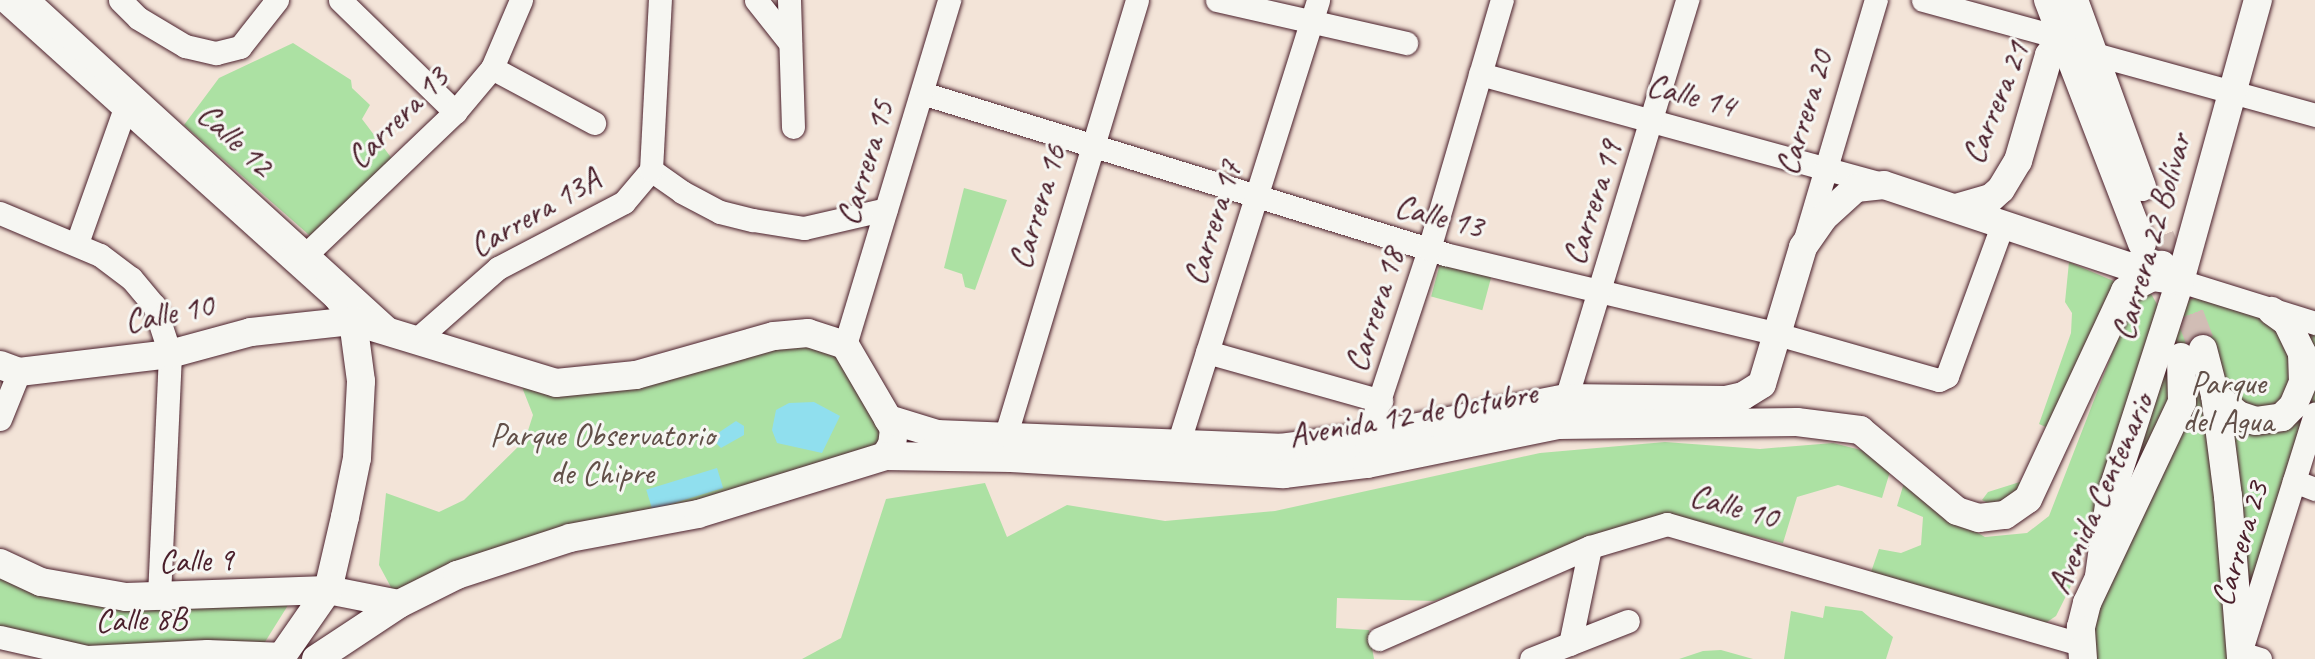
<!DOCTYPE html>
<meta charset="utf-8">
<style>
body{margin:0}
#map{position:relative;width:2315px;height:659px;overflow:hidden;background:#f3e4d8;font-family:Caveat,sans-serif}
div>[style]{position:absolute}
.green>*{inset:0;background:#ace1a3;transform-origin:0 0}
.water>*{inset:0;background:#90dfee;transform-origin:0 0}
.major-tunnel>*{height:28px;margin-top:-14px;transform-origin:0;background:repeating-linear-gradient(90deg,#d1bdb5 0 28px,transparent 0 42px)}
.roads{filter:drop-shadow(0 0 2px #4a1f2b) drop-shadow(0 0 2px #4a1f2b)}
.minor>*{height:23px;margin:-11.5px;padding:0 11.5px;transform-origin:11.5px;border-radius:11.5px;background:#f6f6f2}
.major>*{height:28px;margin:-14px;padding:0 14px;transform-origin:14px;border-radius:14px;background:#f6f6f2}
span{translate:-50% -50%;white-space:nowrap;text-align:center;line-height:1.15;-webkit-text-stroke:6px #f6f6f2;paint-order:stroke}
.street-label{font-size:33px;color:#4a1f2b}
.park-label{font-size:33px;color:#625049}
</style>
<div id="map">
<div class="green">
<i style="clip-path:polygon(293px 43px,351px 80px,352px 88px,370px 105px,362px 119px,396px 164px,317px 242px,184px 125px,219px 78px)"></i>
<i style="clip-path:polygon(964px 188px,1007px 200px,975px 290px,965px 287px,962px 274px,944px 268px)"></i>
<i style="left:1442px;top:256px;width:53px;height:42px;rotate:15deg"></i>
<i style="clip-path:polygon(2069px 262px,2116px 282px,2029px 492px,1992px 505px,1982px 500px,1988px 492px,2023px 481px,2048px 428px,2039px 424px,2071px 333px,2072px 313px,2065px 302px)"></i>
<i style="clip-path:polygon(2180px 281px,2315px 323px,2315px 413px,2237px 659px,2090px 659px,2086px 646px)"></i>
<i style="clip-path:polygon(2149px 290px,2158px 306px,2070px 588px,2056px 616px,2044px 624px,1871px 572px,1879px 549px,1901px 553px,1921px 545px,1923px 517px,1897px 506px,1907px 473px,1955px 520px,1985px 537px,2027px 533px,2049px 516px,2134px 297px)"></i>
<i style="clip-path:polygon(774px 336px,845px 345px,881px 408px,885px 456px,393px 591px,379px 565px,386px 493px,439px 512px,464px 500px,525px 440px,533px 415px,516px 372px,556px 383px)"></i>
<i style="clip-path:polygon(1665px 442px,1760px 449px,1833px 443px,1873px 453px,1892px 465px,1882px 498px,1838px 485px,1797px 497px,1783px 543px,1675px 519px,1537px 557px,1491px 581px,1434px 601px,1337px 598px,1336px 628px,1369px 630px,1374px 659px,802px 659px,841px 638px,886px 499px,985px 483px,1007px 537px,1067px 505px,1165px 521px,1275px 511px,1540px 453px)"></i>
<i style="clip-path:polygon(0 563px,41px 582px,290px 602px,260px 650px,129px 657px,0 637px)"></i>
<i style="clip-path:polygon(1825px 606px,1862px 611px,1893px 637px,1886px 659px,1784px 659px,1791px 611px,1823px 618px)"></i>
<i style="clip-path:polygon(1721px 650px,1753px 659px,1679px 659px,1703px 651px)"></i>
</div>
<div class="water">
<i style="clip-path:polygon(814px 402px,840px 416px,822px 453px,777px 443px,772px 430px,776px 410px,789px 403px)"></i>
<i style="clip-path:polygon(736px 421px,744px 426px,744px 435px,721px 448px,715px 442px,718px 433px)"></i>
<i style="left:717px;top:468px;width:21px;height:74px;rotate:73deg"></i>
</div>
<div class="major-tunnel">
<i style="left:2160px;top:236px;width:121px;rotate:69.2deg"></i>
</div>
<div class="roads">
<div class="minor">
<i style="left:4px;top:0;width:444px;rotate:42deg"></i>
<i style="left:334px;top:297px;width:31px;rotate:52deg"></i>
<i style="left:28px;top:0;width:494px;rotate:42.4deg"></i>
<i style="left:120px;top:0;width:25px;rotate:45deg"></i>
<i style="left:138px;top:18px;width:55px;rotate:30.8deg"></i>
<i style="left:185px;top:46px;width:32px;rotate:13deg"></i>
<i style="left:216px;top:53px;width:25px;rotate:-14deg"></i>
<i style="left:240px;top:47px;width:60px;rotate:-51.8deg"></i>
<i style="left:340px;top:0;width:161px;rotate:44.2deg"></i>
<i style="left:756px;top:0;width:55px;rotate:51.7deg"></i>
<i style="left:789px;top:0;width:127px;rotate:88.2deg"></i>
<i style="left:1217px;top:0;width:194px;rotate:12.8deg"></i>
<i style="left:1923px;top:0;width:144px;rotate:15.3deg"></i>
<i style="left:2094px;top:54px;width:229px;rotate:15.4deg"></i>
<i style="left:492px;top:68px;width:116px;rotate:28.3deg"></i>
<i style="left:1480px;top:74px;width:416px;rotate:15.3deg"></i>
<i style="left:922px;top:93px;width:547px;rotate:17.11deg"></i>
<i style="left:1445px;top:254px;width:342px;rotate:13.5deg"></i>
<i style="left:1777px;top:334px;width:168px;rotate:15.9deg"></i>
<i style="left:1939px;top:380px;width:9px;rotate:-27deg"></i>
<i style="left:1947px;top:376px;width:163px;rotate:-69.9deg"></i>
<i style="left:651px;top:170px;width:38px;rotate:35deg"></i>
<i style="left:682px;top:192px;width:43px;rotate:27.8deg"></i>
<i style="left:720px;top:212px;width:34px;rotate:14deg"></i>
<i style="left:753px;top:220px;width:52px;rotate:8.9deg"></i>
<i style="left:804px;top:228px;width:84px;rotate:-13deg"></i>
<i style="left:0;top:213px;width:108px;rotate:22.8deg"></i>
<i style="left:100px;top:255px;width:39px;rotate:37deg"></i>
<i style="left:131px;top:278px;width:35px;rotate:50deg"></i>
<i style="left:154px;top:305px;width:52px;rotate:71.9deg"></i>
<i style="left:170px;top:354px;width:244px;rotate:92.6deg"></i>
<i style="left:1805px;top:239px;width:249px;rotate:-73.5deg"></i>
<i style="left:77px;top:243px;width:155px;rotate:-70.4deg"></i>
<i style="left:297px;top:263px;width:219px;rotate:-43.7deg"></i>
<i style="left:455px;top:112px;width:57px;rotate:-49.9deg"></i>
<i style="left:492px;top:68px;width:74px;rotate:-66.9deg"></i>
<i style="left:2180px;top:281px;width:141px;rotate:17.3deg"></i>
<i style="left:416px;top:340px;width:109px;rotate:-41.3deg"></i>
<i style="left:498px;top:268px;width:142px;rotate:-27.6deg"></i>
<i style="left:624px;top:202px;width:42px;rotate:-49.8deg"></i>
<i style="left:651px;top:170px;width:170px;rotate:-87deg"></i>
<i style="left:845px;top:345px;width:360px;rotate:-73.2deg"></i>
<i style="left:1207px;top:352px;width:181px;rotate:15.7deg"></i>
<i style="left:1562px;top:412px;width:431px;rotate:-73.1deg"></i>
<i style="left:0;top:419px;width:51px;rotate:-68deg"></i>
<i style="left:1006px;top:434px;width:453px;rotate:-73.2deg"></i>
<i style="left:1367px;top:437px;width:198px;rotate:-71.7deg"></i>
<i style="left:1429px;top:249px;width:259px;rotate:-73.7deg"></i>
<i style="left:1174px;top:457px;width:479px;rotate:-72.5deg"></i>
<i style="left:2294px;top:481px;width:22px;rotate:21deg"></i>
<i style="left:0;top:637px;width:89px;rotate:12.9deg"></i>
<i style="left:87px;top:657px;width:120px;rotate:-2.9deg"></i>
<i style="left:207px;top:651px;width:78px;rotate:2.2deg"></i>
<i style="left:1379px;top:639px;width:230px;rotate:-23.6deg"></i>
<i style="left:1590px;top:547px;width:80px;rotate:-16.6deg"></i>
<i style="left:1667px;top:524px;width:431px;rotate:16.2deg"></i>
<i style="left:1570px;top:644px;width:99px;rotate:-78.3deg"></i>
<i style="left:1531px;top:659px;width:104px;rotate:-21.4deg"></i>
<i style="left:2260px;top:659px;width:21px;rotate:-163deg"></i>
<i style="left:2240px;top:653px;width:251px;rotate:-72.6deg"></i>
</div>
<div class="major">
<i style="left:2048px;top:0;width:261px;rotate:68.9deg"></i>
<i style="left:2074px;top:0;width:199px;rotate:70deg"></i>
<i style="left:1956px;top:208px;width:36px;rotate:-16deg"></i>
<i style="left:1991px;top:198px;width:13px;rotate:-42deg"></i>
<i style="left:2001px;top:189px;width:33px;rotate:-59deg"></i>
<i style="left:2018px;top:161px;width:110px;rotate:-73.7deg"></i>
<i style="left:2049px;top:55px;width:21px;rotate:-53deg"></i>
<i style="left:2203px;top:349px;width:48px;rotate:75.4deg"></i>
<i style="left:2215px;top:395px;width:102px;rotate:82.7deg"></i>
<i style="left:2228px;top:496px;width:164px;rotate:85.4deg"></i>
<i style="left:0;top:365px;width:20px;rotate:20deg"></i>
<i style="left:19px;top:372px;width:152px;rotate:-6.8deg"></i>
<i style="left:170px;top:354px;width:84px;rotate:-15.2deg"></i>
<i style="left:251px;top:332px;width:103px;rotate:-6.2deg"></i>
<i style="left:353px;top:321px;width:212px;rotate:17deg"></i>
<i style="left:556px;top:383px;width:80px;rotate:-5.7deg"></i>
<i style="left:636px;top:375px;width:143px;rotate:-15.8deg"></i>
<i style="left:774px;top:336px;width:34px;rotate:-5deg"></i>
<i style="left:808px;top:333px;width:39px;rotate:18deg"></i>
<i style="left:845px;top:345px;width:97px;rotate:59.7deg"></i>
<i style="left:894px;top:429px;width:16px;rotate:97deg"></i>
<i style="left:892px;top:445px;width:13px;rotate:122deg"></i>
<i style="left:1762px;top:384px;width:143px;rotate:-73.3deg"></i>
<i style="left:1803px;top:247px;width:35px;rotate:-55deg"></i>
<i style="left:1823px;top:218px;width:45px;rotate:-42.3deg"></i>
<i style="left:1856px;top:188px;width:28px;rotate:-6deg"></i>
<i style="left:1884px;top:185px;width:257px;rotate:18.4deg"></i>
<i style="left:2128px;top:266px;width:34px;rotate:-2deg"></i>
<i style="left:2215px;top:395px;width:30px;rotate:41deg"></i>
<i style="left:2238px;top:415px;width:18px;rotate:19deg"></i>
<i style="left:2255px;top:421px;width:27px;rotate:-8deg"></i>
<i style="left:2282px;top:417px;width:16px;rotate:-45deg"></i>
<i style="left:2293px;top:406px;width:26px;rotate:-67deg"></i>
<i style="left:2303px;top:382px;width:29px;rotate:-92deg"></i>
<i style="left:2302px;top:353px;width:34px;rotate:-116deg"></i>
<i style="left:2287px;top:322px;width:19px;rotate:-144deg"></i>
<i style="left:888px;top:419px;width:51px;rotate:17deg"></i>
<i style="left:937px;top:434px;width:343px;rotate:2.3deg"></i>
<i style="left:1280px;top:448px;width:88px;rotate:-7.2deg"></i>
<i style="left:1367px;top:437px;width:203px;rotate:-11.1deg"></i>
<i style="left:1566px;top:398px;width:160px;rotate:0.7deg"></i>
<i style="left:1726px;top:400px;width:17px;rotate:-13deg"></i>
<i style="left:1743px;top:396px;width:22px;rotate:-32deg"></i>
<i style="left:0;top:563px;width:45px;rotate:24.9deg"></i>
<i style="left:41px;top:582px;width:86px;rotate:10deg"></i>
<i style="left:126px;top:597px;width:202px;rotate:-2deg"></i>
<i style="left:328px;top:590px;width:72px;rotate:11.2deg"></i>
<i style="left:2099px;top:576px;width:79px;rotate:-82deg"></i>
<i style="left:2110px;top:498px;width:228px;rotate:-72.1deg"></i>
<i style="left:2180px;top:281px;width:292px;rotate:-74.5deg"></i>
<i style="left:280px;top:659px;width:84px;rotate:-55.2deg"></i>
<i style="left:328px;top:590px;width:75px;rotate:-76.9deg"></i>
<i style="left:345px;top:517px;width:60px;rotate:-78.5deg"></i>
<i style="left:357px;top:458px;width:77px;rotate:-87deg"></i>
<i style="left:361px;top:381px;width:61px;rotate:-97.6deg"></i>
<i style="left:316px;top:659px;width:100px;rotate:-33.5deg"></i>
<i style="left:399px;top:604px;width:65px;rotate:-26.6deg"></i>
<i style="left:457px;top:575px;width:119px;rotate:-18.1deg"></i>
<i style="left:570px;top:538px;width:130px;rotate:-10.6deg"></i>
<i style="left:698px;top:514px;width:196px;rotate:-17.2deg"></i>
<i style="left:885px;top:456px;width:126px;rotate:0.9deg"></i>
<i style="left:1011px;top:458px;width:273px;rotate:3.4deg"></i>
<i style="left:1284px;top:474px;width:84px;rotate:-6.9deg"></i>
<i style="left:1367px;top:464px;width:195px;rotate:-11.5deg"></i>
<i style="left:1558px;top:425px;width:239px;rotate:-0.7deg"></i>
<i style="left:1797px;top:422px;width:64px;rotate:7.2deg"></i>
<i style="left:1860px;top:430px;width:126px;rotate:39.9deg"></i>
<i style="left:1957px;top:511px;width:23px;rotate:18deg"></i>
<i style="left:1979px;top:518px;width:26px;rotate:-7deg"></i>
<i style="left:2005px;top:515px;width:28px;rotate:-35deg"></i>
<i style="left:2028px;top:499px;width:230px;rotate:-65deg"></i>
<i style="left:2125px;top:291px;width:30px;rotate:-27deg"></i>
<i style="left:2152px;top:277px;width:28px;rotate:8deg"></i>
<i style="left:2083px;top:659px;width:32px;rotate:-94deg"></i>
<i style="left:2081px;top:627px;width:25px;rotate:-76deg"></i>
<i style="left:2087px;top:603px;width:222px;rotate:-64.7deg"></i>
<i style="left:2182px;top:402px;width:45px;rotate:-91.3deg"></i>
</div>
</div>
<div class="street-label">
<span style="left:1691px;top:96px;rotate:15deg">Calle 14</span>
<span style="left:1996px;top:103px;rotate:-68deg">Carrera 21</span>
<span style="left:1805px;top:113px;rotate:-73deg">Carrera 20</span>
<span style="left:398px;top:118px;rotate:-45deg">Carrera 13</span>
<span style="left:235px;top:140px;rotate:43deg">Calle 12</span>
<span style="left:866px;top:163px;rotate:-73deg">Carrera 15</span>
<span style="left:1593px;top:203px;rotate:-72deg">Carrera 19</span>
<span style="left:1038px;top:207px;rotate:-73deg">Carrera 16</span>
<span style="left:535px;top:213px;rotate:-30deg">Carrera 13A</span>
<span style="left:1439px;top:217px;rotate:15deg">Calle 13</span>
<span style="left:1213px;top:223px;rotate:-73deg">Carrera 17</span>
<span style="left:2152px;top:237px;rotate:-74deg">Carrera 22 Bolívar</span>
<span style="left:1375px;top:310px;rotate:-72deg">Carrera 18</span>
<span style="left:169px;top:314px;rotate:-11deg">Calle 10</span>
<span style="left:1413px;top:415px;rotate:-10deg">Avenida 12 de Octubre</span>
<span style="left:2101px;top:494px;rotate:-66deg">Avenida Centenario</span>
<span style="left:1734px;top:507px;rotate:16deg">Calle 10</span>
<span style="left:2240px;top:544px;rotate:-73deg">Carrera 23</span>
<span style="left:196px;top:561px;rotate:-2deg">Calle 9</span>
<span style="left:141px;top:620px;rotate:-2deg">Calle 8B</span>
</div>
<div class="park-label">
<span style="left:2228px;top:403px">Parque<br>del Agua</span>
<span style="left:602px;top:455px">Parque Observatorio<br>de Chipre</span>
</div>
</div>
